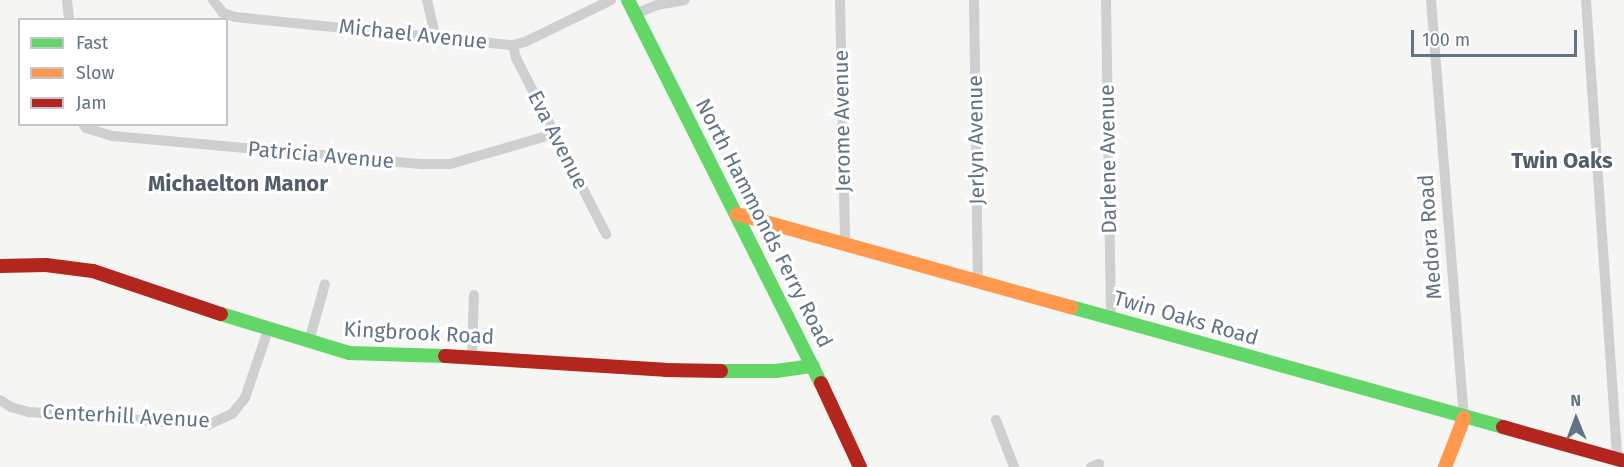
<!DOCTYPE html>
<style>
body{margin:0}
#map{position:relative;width:1624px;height:467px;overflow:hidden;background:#f5f5f3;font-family:"Fira Sans",sans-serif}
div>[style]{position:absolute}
.street>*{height:10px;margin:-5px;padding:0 5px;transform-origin:5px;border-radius:5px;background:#ced0d0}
.fast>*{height:14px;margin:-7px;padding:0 7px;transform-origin:7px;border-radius:7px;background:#63d668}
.slow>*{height:14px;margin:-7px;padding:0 7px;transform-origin:7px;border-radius:7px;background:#ff974d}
.jam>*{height:14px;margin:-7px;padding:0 7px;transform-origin:7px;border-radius:7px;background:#b3261e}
span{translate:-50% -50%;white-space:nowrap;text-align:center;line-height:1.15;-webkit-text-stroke:6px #fff;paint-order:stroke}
.street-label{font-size:21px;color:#627386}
.neighbourhood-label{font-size:22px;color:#515d6a;font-weight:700}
.legend{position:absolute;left:18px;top:18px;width:210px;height:108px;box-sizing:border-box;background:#fff;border:2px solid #c0c7cf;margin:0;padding:8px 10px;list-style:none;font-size:18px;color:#627386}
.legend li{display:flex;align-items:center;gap:12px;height:30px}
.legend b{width:30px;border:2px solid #c0c7cf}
.north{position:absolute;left:1546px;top:389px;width:60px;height:60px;-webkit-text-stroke:4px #fff;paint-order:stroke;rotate:359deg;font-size:16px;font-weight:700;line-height:24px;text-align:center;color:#627386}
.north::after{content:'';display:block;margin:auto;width:21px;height:27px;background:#627386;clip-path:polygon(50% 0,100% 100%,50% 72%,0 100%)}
.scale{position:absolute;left:1411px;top:30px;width:166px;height:27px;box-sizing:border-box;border:3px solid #627386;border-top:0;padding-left:8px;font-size:18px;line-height:21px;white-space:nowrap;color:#627386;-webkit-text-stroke:4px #fff;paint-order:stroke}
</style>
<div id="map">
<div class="street">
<i style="left:67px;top:0;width:20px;rotate:84deg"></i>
<i style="left:213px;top:0;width:16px;rotate:52deg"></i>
<i style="left:223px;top:13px;width:13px;rotate:18deg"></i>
<i style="left:235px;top:17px;width:279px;rotate:5.8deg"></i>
<i style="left:513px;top:45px;width:12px;rotate:-14deg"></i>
<i style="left:525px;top:42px;width:96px;rotate:-26deg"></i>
<i style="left:427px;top:0;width:36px;rotate:77deg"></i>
<i style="left:840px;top:0;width:242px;rotate:88.8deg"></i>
<i style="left:974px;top:0;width:280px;rotate:89.2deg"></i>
<i style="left:1106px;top:0;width:318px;rotate:89.1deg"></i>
<i style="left:1431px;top:0;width:419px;rotate:85.5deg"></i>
<i style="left:1586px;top:0;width:460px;rotate:86.1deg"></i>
<i style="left:635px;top:14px;width:24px;rotate:-22deg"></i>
<i style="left:657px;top:5px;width:28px;rotate:-10deg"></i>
<i style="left:513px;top:45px;width:13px;rotate:77deg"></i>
<i style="left:516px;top:58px;width:198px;rotate:62.9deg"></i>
<i style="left:83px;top:124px;width:5px;rotate:53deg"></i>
<i style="left:86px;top:128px;width:28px;rotate:17deg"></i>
<i style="left:113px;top:136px;width:311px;rotate:5.2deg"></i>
<i style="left:423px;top:164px;width:27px"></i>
<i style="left:450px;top:164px;width:108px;rotate:-16.1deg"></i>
<i style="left:309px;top:341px;width:59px;rotate:-74.3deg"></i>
<i style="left:472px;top:357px;width:62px;rotate:-88.2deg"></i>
<i style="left:0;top:400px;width:13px;rotate:32deg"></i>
<i style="left:11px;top:407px;width:19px;rotate:16deg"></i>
<i style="left:29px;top:412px;width:179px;rotate:4.2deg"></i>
<i style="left:208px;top:425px;width:26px;rotate:-25deg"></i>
<i style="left:232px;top:414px;width:21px;rotate:-51deg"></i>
<i style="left:245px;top:398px;width:72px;rotate:-71.3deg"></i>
<i style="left:996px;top:420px;width:50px;rotate:69deg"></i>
<i style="left:1091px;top:467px;width:9px;rotate:-21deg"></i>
</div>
<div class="fast">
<i style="left:628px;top:0;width:429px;rotate:63.3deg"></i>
<i style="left:1071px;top:307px;width:448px;rotate:15.5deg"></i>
<i style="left:221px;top:314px;width:134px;rotate:16.9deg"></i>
<i style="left:349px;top:353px;width:96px;rotate:1.8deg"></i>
<i style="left:721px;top:371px;width:55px"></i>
<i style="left:776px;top:371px;width:37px;rotate:-8deg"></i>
</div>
<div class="slow">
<i style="left:737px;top:214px;width:347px;rotate:15.6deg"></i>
<i style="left:1445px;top:467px;width:53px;rotate:-68.8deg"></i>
</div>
<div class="jam">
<i style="left:0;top:266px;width:46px;rotate:-1.2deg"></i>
<i style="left:46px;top:265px;width:47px;rotate:7.3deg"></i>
<i style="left:93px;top:271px;width:135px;rotate:18.6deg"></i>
<i style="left:445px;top:356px;width:220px;rotate:3.6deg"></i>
<i style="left:665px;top:370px;width:56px;rotate:1deg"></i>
<i style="left:821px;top:383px;width:93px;rotate:65.1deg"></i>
<i style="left:1503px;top:427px;width:126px;rotate:15.7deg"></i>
</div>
<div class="street-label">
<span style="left:413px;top:34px;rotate:6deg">Michael Avenue</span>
<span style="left:842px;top:121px;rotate:-91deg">Jerome Avenue</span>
<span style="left:558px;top:140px;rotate:63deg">Eva Avenue</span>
<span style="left:976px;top:140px;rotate:-91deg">Jerlyn Avenue</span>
<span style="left:321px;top:155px;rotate:5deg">Patricia Avenue</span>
<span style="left:1108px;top:159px;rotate:-91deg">Darlene Avenue</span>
<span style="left:764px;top:223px;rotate:63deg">North Hammonds Ferry Road</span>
<span style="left:1430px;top:237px;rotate:-94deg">Medora Road</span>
<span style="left:1186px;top:318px;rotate:16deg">Twin Oaks Road</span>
<span style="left:419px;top:333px;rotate:3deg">Kingbrook Road</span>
<span style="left:126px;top:416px;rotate:3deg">Centerhill Avenue</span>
</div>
<div class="neighbourhood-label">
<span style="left:1562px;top:161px">Twin Oaks</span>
<span style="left:238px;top:184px">Michaelton Manor</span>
</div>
<ul class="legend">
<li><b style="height:8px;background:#63d668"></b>Fast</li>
<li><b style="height:8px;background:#ff974d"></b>Slow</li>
<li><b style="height:8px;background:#b3261e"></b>Jam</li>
</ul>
<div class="north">N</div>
<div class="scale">100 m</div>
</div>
